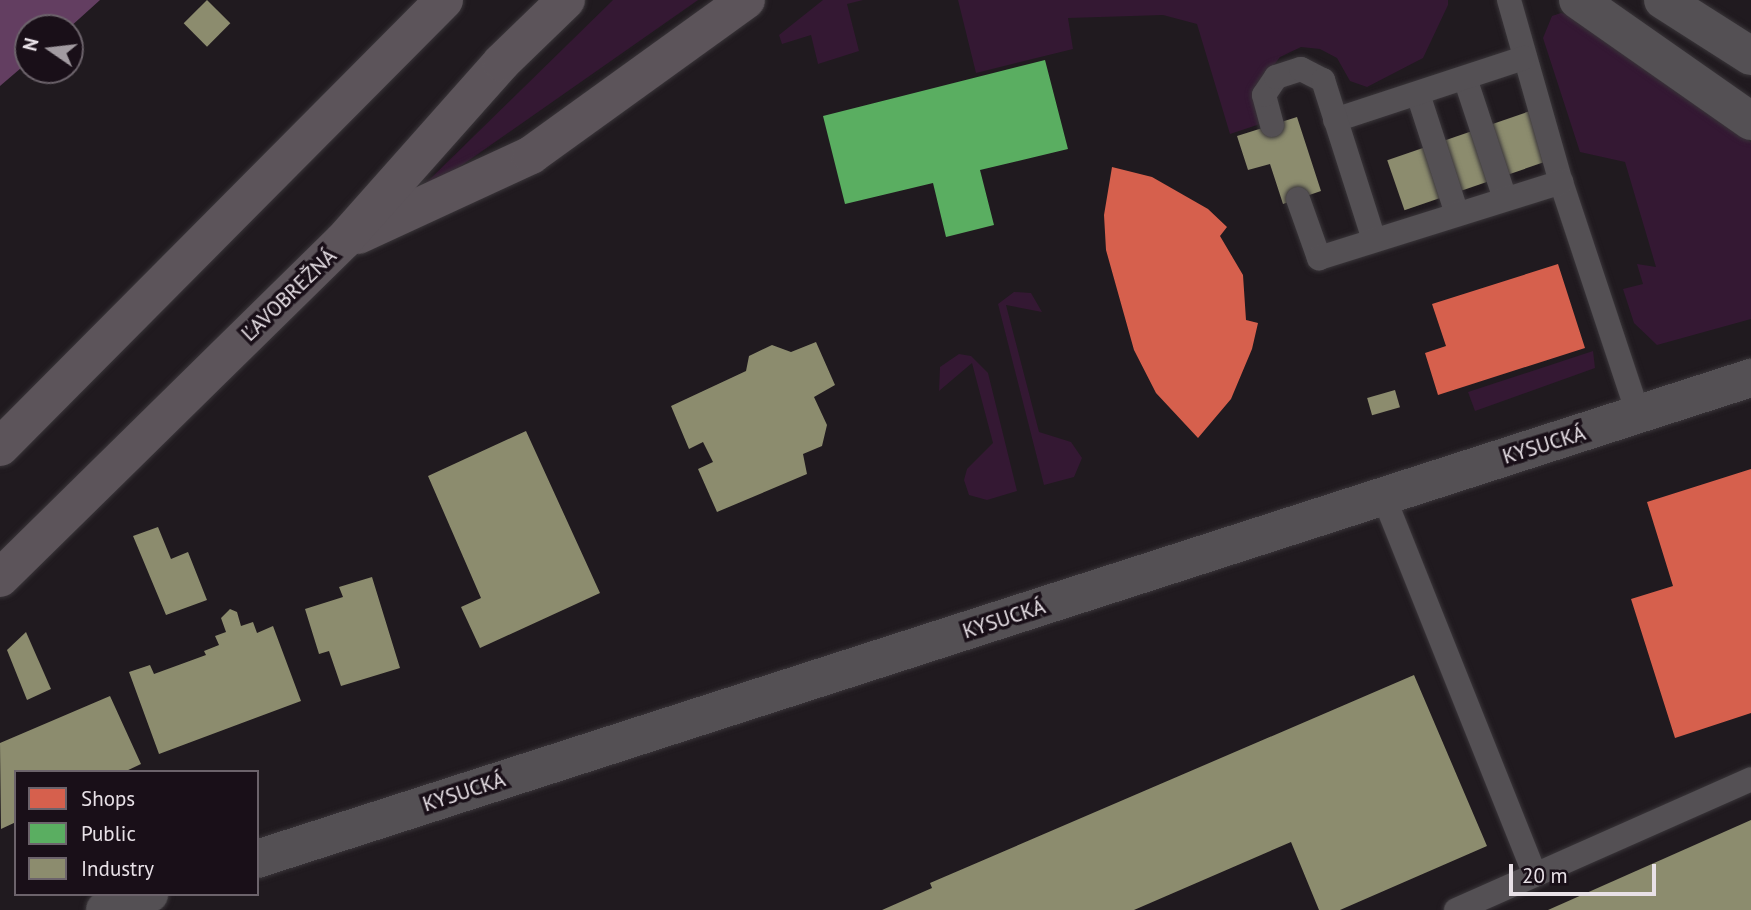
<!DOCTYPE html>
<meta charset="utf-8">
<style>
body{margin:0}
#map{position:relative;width:1751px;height:910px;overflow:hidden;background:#201a1f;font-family:"PT Sans",sans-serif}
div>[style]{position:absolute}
.green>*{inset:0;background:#341833}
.water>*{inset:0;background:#633e61}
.shops>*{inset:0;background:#d6604d}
.public>*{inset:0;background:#5aae61}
.industry>*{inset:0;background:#8c8c6e;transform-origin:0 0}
.roads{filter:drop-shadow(0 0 2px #393539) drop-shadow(0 0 2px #393539)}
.lane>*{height:24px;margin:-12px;padding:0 12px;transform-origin:12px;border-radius:12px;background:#545054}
.street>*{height:38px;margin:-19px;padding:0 19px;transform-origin:19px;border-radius:19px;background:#545054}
.primary>*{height:38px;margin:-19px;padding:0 19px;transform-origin:19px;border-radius:19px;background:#5c545a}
span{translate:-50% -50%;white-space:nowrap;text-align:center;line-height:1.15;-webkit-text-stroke:7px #190f18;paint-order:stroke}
.street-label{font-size:21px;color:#e8e1e7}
.legend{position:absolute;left:14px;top:770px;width:245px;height:126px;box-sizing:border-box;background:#190f18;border:2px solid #6c636b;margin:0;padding:9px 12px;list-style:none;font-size:21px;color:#e8e1e7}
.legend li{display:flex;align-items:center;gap:14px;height:35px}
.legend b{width:35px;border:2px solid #6c636b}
.north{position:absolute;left:14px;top:14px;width:70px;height:70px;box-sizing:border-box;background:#190f18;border:2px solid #6c636b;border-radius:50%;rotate:284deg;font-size:19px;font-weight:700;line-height:28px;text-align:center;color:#e8e1e7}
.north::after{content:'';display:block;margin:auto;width:24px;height:32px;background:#a29ba1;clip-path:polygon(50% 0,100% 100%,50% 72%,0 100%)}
.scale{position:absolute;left:1509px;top:864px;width:147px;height:32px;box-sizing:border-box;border:4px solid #e8e1e7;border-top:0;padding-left:9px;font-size:21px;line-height:24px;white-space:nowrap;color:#e8e1e7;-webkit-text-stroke:5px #190f18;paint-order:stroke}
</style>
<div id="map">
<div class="green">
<i style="clip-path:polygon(613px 0,698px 0,428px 189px,425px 184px)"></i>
<i style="clip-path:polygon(823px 0,863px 0,847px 4px,859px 51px,818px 64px,811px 35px,782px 44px,779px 35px)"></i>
<i style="clip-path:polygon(958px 0,1448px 0,1448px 5px,1423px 58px,1367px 87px,1350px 81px,1337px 58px,1320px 49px,1301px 47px,1280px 57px,1268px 73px,1266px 122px,1230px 134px,1197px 24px,1163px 15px,1068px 18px,1073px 49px,976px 73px)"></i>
<i style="clip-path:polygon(1561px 13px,1572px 16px,1751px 142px,1751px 319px,1657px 345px,1634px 323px,1623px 289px,1643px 284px,1637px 264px,1656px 267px,1625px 162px,1580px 152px,1543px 38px,1552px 16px)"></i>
<i style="clip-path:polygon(1014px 292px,1031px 293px,1042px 312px,1006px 305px,1039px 432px,1071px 442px,1082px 458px,1074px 477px,1044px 485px,998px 304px)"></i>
<i style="clip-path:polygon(1593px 351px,1595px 368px,1475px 411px,1468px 392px)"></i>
<i style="clip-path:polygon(959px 354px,971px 356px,988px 373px,1017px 491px,987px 500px,969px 495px,964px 480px,967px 469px,993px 443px,972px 363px,939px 391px,940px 367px)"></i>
</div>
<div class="water">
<i style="clip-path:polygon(0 0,100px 0,69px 28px,28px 28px,28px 62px,0 86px)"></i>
</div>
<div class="shops">
<i style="clip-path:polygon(1112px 167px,1152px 177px,1208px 209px,1227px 227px,1220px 236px,1243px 275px,1246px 320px,1258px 323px,1252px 349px,1231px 399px,1198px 438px,1156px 393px,1134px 350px,1106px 250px,1104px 215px)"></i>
<i style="clip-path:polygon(1558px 264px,1585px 348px,1438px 395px,1425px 353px,1446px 346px,1432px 304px)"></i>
<i style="clip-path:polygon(1751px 469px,1751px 713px,1675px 738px,1631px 599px,1673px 586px,1647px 502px)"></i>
</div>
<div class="public">
<i style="clip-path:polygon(1045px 60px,1068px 149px,980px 170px,994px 225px,946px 237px,933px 183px,845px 204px,823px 116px)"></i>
</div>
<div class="industry">
<i style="left:207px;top:0;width:33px;height:33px;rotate:45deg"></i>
<i style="left:1530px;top:111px;width:53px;height:151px;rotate:71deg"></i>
<i style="clip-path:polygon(1297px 117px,1321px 191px,1283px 204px,1270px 164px,1248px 170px,1237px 136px)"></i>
<i style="clip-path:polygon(816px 342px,835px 385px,814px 397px,827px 425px,822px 446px,803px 454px,807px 474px,717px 512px,698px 469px,713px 462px,703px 442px,689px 449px,671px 406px,746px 371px,749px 356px,772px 345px,791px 352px)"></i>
<i style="left:1395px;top:390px;width:18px;height:29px;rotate:74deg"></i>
<i style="clip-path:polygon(526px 431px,600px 593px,480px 648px,461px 607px,481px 598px,428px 476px)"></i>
<i style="clip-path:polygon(158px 527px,171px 559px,188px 552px,207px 600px,166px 615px,133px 536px)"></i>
<i style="clip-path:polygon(372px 577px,400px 668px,341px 686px,329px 651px,319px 654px,305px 609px,343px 597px,339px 587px)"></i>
<i style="clip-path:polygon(230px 609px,237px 612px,241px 626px,253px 622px,257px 633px,273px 626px,301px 701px,159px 754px,129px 672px,150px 665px,154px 674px,206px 655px,204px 651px,219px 645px,215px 636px,226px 632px,221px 618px)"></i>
<i style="clip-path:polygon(26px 632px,51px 689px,27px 700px,7px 650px)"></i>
<i style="clip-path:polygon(1414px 675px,1487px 846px,1340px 910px,1319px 910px,1291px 842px,1134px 910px,882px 910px,932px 888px,930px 883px)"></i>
<i style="clip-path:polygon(110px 696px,141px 764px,124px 772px,16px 772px,16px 822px,1px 829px,0 743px)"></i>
<i style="clip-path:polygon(1751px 820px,1751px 910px,1548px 910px)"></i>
</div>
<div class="roads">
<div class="lane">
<i style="left:1509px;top:0;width:189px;rotate:74.1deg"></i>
<i style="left:1561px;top:182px;width:247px;rotate:71.6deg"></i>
<i style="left:1465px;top:78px;width:127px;rotate:71.7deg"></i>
<i style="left:1418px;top:94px;width:126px;rotate:72deg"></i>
<i style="left:1335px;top:120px;width:199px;rotate:-18.2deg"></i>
<i style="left:1272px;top:125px;width:31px;rotate:-105deg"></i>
<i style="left:1264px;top:95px;width:22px;rotate:-56deg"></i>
<i style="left:1276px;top:77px;width:26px;rotate:-18deg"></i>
<i style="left:1301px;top:69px;width:25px;rotate:27deg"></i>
<i style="left:1323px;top:80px;width:168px;rotate:72.3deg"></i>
<i style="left:1298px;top:199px;width:63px;rotate:70.4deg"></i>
<i style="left:1319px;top:258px;width:254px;rotate:-17.4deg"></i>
<i style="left:1383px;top:495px;width:409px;rotate:68.2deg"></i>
<i style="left:1456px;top:910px;width:323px;rotate:-23.9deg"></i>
</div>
<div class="street">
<i style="left:1578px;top:0;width:211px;rotate:35deg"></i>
<i style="left:1663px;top:0;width:104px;rotate:32.5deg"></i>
<i style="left:257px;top:859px;width:1570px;rotate:-17.85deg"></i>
<i style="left:105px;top:910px;width:47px;rotate:-20deg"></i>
</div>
<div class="primary">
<i style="left:358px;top:235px;width:191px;rotate:-24.8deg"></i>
<i style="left:531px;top:155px;width:265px;rotate:-35.8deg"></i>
<i style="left:0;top:447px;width:630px;rotate:-45.19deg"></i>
<i style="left:0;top:578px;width:481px;rotate:-44.5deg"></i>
<i style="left:343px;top:241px;width:239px;rotate:-48.4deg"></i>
<i style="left:502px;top:62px;width:89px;rotate:-44.1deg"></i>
</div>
</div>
<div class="street-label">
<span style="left:289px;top:295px;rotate:-44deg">ĽAVOBREŽNÁ</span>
<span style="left:1544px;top:445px;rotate:-17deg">KYSUCKÁ</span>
<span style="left:1004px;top:619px;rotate:-18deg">KYSUCKÁ</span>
<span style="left:464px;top:792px;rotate:-18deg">KYSUCKÁ</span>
</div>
<ul class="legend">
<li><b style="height:19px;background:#d6604d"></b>Shops</li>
<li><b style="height:19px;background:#5aae61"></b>Public</li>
<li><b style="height:19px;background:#8c8c6e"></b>Industry</li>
</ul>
<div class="north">N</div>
<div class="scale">20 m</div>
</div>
